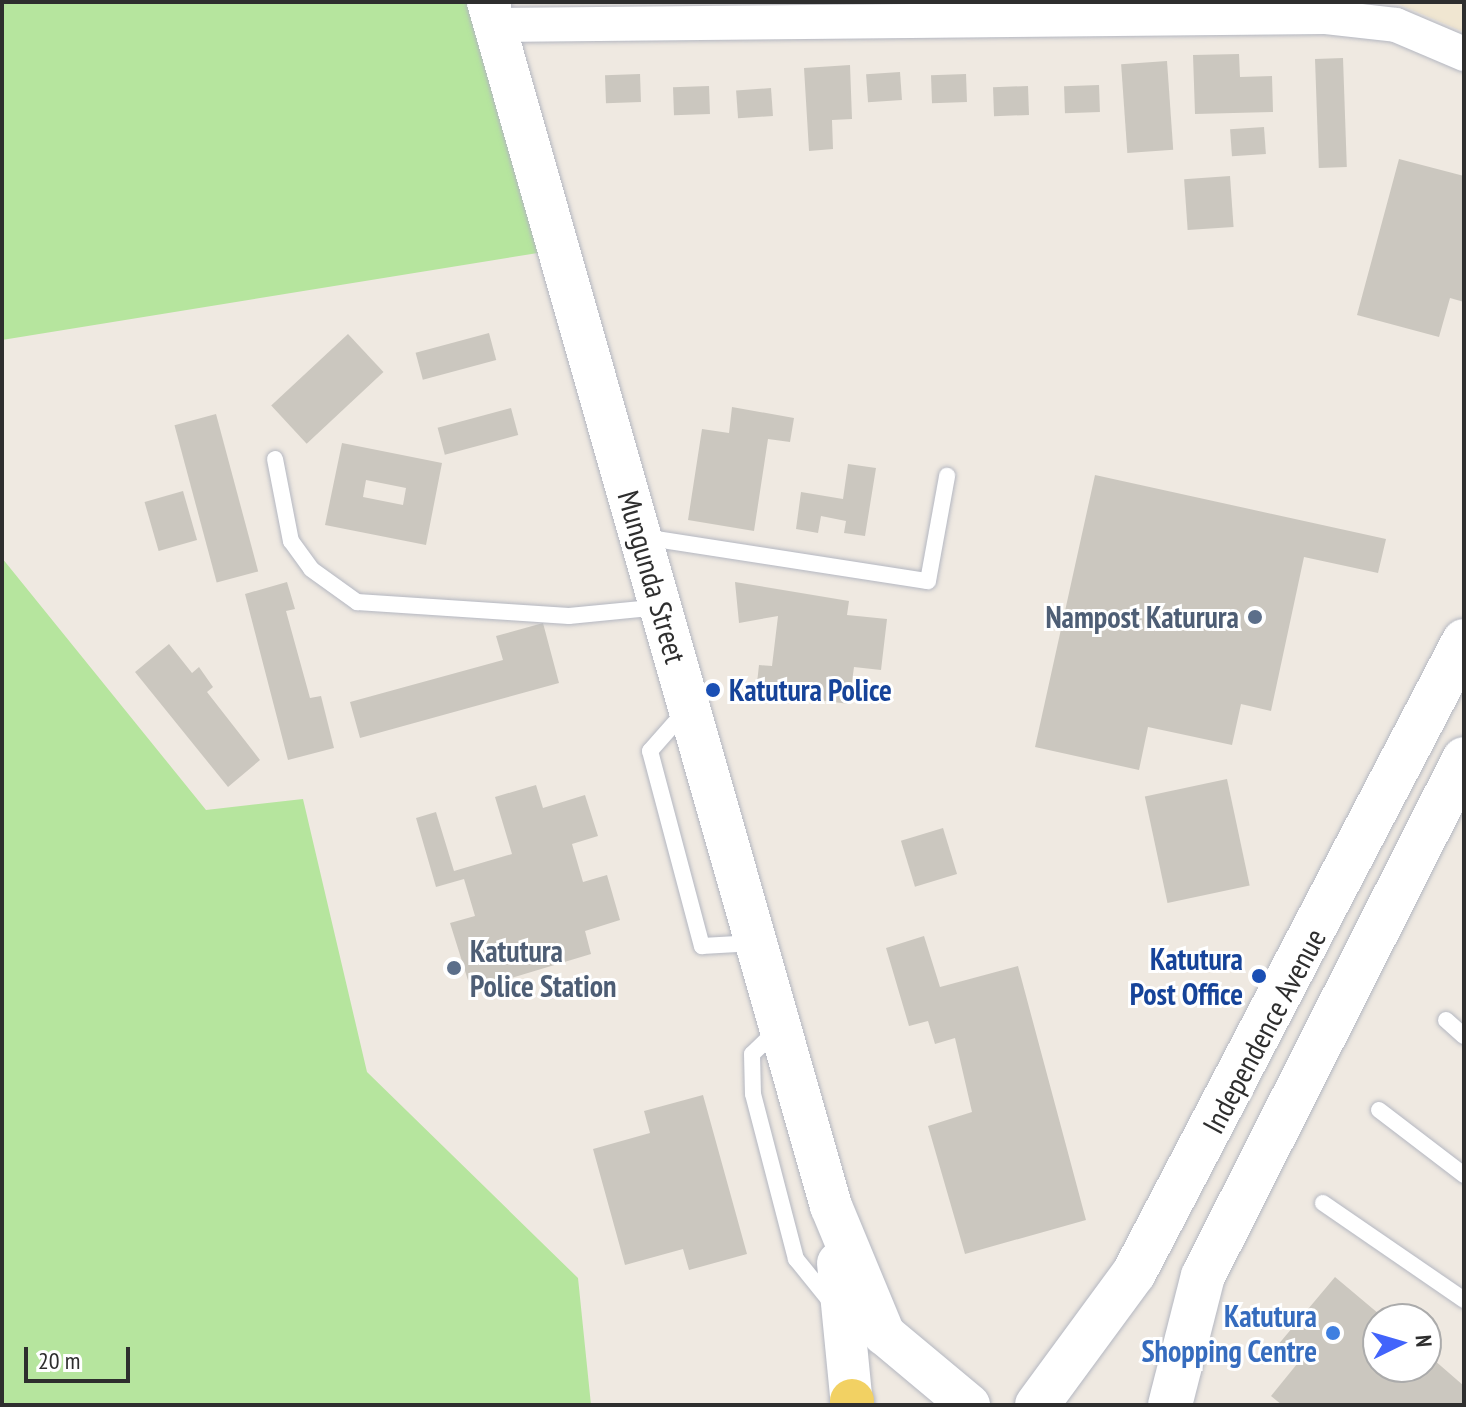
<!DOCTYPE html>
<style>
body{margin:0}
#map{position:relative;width:1466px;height:1407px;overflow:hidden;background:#efe9e1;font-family:"PT Sans Narrow",sans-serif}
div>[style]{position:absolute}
.education>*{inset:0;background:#f0e6d1}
.green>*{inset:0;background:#b6e59e}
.building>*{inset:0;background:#cbc7bf;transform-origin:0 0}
.roads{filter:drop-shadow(0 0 2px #b4b7c1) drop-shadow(0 0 2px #b4b7c1)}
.service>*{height:16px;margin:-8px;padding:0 8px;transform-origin:8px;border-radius:8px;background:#fff}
.minor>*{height:34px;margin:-17px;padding:0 17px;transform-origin:17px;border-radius:17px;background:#fff}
.tertiary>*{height:42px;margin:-21px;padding:0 21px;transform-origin:21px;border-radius:21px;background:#fff}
.secondary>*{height:44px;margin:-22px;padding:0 22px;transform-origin:22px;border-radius:22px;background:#fff}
.primary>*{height:44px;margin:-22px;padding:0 22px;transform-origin:22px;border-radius:22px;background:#f2d163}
.dots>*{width:22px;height:22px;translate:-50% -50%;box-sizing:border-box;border:4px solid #fff;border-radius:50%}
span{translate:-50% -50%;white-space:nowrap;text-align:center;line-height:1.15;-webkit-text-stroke:6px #fff;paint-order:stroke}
.street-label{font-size:30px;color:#2e2e2e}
.service-label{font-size:30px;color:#4e5e75;font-weight:700}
.right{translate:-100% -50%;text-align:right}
.left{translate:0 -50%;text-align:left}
.transit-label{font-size:30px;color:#164399;font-weight:700}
.shop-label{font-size:30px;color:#366cbe;font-weight:700}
.frame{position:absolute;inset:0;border:4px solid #2e2e2e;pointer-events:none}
.north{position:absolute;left:1362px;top:1303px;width:80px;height:80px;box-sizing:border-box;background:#fff;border:2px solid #ababab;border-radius:50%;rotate:85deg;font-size:22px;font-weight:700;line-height:32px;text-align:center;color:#2e2e2e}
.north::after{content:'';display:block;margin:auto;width:28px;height:36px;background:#4264fb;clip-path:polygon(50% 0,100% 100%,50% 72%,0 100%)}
.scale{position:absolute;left:24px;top:1347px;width:106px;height:36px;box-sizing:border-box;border:4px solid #2e2e2e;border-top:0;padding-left:10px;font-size:24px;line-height:28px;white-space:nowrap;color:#2e2e2e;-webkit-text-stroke:6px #fff;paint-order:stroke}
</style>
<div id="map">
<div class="education">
<i style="clip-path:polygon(1361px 2px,1464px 2px,1464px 32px,1398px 4px)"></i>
</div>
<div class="green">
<i style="clip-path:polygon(2px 2px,488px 2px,556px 250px,2px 340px)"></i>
<i style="clip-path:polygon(2px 558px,206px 810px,303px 799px,367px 1072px,578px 1278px,591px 1405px,2px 1405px)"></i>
</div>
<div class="building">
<i style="clip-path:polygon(1239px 54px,1240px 77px,1272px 76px,1273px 112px,1195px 114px,1193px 55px)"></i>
<i style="left:1343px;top:58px;width:109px;height:28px;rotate:88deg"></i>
<i style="left:1167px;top:61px;width:89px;height:46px;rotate:86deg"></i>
<i style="clip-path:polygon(850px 65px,852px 119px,832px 120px,833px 149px,809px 151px,804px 68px)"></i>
<i style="left:900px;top:72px;width:28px;height:34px;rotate:86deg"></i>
<i style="left:640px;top:74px;width:28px;height:35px;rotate:88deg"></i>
<i style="left:966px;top:74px;width:28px;height:35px;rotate:88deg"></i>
<i style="left:1099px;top:85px;width:27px;height:35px;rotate:88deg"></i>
<i style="left:709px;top:86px;width:28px;height:36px;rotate:88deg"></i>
<i style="left:1028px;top:86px;width:29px;height:35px;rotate:88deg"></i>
<i style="left:771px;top:88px;width:28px;height:35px;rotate:86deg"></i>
<i style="left:1264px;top:127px;width:27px;height:34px;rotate:86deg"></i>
<i style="clip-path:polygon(1399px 159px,1464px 176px,1464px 302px,1450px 298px,1439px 337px,1357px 315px)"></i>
<i style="left:1230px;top:176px;width:51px;height:46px;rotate:86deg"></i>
<i style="left:489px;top:333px;width:28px;height:76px;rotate:75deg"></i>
<i style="left:348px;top:334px;width:52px;height:105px;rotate:47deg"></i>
<i style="clip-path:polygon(732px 407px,794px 418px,790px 442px,768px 439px,754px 531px,688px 520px,702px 429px,729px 433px)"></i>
<i style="left:511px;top:408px;width:28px;height:76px;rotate:75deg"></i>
<i style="left:216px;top:414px;width:163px;height:43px;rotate:75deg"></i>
<i style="clip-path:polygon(evenodd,342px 443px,442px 463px,426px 545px,325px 525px,342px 443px,366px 480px,406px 488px,403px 505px,363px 497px,366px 480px)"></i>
<i style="clip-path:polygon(848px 464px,876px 468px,865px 536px,844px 533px,846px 521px,821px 516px,818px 533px,796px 529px,801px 492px,843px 499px)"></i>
<i style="clip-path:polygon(1095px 475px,1386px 539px,1378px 573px,1304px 557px,1271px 711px,1241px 704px,1232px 745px,1148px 727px,1139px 770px,1035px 747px)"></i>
<i style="left:183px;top:491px;width:51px;height:40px;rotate:74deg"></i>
<i style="clip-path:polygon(287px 582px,295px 609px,286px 611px,310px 698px,321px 696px,334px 748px,288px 760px,245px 594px)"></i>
<i style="clip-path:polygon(735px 582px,849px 601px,847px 615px,887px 619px,881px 670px,854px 667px,849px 704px,756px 692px,759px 665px,772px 666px,778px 616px,739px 623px)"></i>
<i style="clip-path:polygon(543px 623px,559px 683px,360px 738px,350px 702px,503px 660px,496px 636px)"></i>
<i style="clip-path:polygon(169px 644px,192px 673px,199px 667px,213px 687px,207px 692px,260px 760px,228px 787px,135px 672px)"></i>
<i style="left:1227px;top:779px;width:109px;height:84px;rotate:78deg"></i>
<i style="clip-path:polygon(536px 785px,543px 808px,585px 795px,598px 836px,572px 844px,583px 882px,607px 875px,620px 920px,585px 931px,591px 954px,471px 990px,450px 923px,475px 916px,464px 879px,436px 887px,416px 818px,436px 812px,454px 871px,512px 854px,495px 797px)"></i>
<i style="left:943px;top:828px;width:48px;height:44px;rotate:73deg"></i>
<i style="clip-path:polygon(924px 936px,940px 987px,1018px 966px,1086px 1220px,965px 1254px,928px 1126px,972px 1112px,955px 1038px,935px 1044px,928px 1021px,909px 1026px,886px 948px)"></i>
<i style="clip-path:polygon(703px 1095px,747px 1254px,689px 1270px,683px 1249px,625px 1265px,593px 1149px,650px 1133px,644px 1111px)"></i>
<i style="clip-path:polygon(1335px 1277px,1385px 1319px,1378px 1319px,1378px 1367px,1426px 1367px,1426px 1353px,1464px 1386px,1464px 1405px,1282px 1405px,1271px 1396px,1297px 1364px,1277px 1346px)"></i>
</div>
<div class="roads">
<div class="service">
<i style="left:275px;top:459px;width:84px;rotate:79deg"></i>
<i style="left:291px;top:541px;width:34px;rotate:54deg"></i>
<i style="left:311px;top:569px;width:57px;rotate:35.7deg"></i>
<i style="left:357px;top:602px;width:212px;rotate:3.8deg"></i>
<i style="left:569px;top:616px;width:91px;rotate:-5.6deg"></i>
<i style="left:643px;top:537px;width:288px;rotate:8.8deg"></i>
<i style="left:928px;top:581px;width:107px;rotate:-79.7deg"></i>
<i style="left:687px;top:709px;width:56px;rotate:131.4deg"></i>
<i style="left:650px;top:751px;width:202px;rotate:75.1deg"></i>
<i style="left:702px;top:946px;width:53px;rotate:-3.2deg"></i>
<i style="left:1446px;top:1020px;width:24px;rotate:42deg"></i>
<i style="left:778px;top:1029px;width:36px;rotate:136deg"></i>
<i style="left:752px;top:1054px;width:40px;rotate:88.6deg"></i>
<i style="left:753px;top:1094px;width:171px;rotate:75.4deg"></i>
<i style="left:796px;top:1259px;width:60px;rotate:51deg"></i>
<i style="left:1379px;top:1110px;width:107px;rotate:37.4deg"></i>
<i style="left:1323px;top:1203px;width:171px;rotate:34.5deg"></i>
</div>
<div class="minor">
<i style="left:494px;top:25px;width:832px;rotate:-0.55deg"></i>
<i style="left:1326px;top:17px;width:70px;rotate:6.5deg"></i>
<i style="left:1396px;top:25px;width:74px;rotate:23.1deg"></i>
</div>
<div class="tertiary">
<i style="left:488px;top:2px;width:1252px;rotate:74.1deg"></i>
<i style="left:831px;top:1206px;width:139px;rotate:67.5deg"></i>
<i style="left:884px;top:1334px;width:111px;rotate:39.9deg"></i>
<i style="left:838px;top:1263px;width:143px;rotate:84.4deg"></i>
</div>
<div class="secondary">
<i style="left:1037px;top:1405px;width:164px;rotate:-53.7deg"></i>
<i style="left:1134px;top:1273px;width:713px;rotate:-62.43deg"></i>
<i style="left:1170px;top:1405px;width:133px;rotate:-75.7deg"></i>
<i style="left:1203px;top:1276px;width:579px;rotate:-63.21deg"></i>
</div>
<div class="primary">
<i style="left:852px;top:1405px;width:4px;rotate:-90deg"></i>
</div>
</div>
<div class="dots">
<i style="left:1255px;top:617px;background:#5c6f8a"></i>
<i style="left:713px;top:690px;background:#1a4fb4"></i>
<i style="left:454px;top:968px;background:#5c6f8a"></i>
<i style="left:1259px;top:976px;background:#1a4fb4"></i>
<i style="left:1333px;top:1333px;background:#3f7fe0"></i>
</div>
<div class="street-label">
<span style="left:652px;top:577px;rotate:74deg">Mungunda Street</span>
<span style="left:1264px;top:1031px;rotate:-62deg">Independence Avenue</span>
</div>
<div class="service-label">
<span class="right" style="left:1239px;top:617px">Nampost Katurura</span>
<span class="left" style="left:470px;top:968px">Katutura<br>Police Station</span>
</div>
<div class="transit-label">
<span class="left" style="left:729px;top:690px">Katutura Police</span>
<span class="right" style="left:1243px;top:976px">Katutura<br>Post Office</span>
</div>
<div class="shop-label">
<span class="right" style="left:1317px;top:1333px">Katutura<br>Shopping Centre</span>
</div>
<div class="frame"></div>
<div class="north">N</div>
<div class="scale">20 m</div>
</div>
